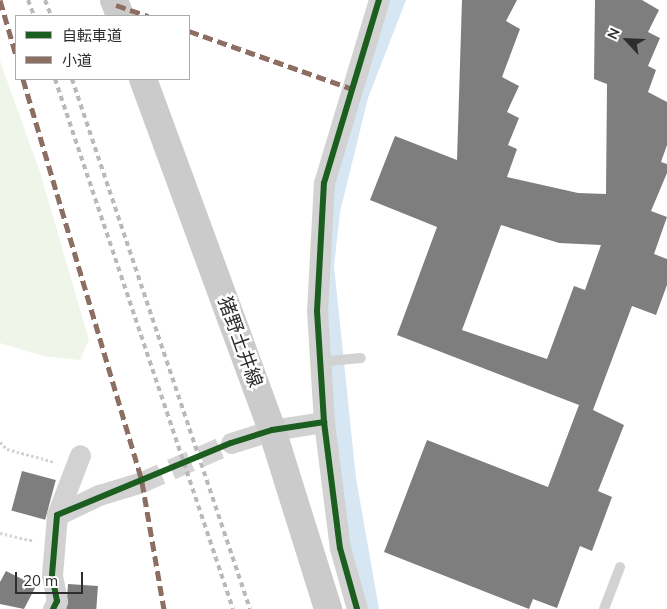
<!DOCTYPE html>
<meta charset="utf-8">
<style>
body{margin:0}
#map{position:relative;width:667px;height:609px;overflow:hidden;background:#fff;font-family:Mulish,"Noto Sans JP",sans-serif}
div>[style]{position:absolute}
.green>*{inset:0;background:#f0f5ea}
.water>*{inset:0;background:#d6e6f2}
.building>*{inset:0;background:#7e7e7e;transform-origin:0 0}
.minor-tunnel>*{height:21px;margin-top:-10.5px;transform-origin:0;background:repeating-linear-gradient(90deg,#d5d5d5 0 21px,transparent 0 32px)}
.path>*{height:3px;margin-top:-1.5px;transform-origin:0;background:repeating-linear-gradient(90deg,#d2d2d2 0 2.5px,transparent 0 5px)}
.service>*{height:10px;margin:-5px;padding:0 5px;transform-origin:5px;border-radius:5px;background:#d2d2d2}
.minor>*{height:21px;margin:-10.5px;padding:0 10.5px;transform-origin:10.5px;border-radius:10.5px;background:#d2d2d2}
.secondary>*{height:28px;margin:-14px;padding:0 14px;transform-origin:14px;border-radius:14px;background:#cbcbcb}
.rail>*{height:4px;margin-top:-2px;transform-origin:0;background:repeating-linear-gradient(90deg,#b9b9b9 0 5px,transparent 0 9px)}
.quiet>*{height:5px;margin-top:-2.5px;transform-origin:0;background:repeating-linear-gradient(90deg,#8d6e63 0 10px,transparent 0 15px)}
.cycleway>*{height:6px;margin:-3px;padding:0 3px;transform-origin:3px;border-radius:3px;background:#1b5e20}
span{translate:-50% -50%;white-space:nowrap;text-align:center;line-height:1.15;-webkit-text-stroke:5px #fff;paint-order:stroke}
.street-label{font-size:19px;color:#2d2d2d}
.legend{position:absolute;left:15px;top:15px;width:175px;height:65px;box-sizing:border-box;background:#fff;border:1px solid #ababab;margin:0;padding:6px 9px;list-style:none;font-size:15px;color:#2d2d2d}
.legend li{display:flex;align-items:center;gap:10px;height:25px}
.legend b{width:25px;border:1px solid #ababab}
.north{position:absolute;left:602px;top:15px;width:50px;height:50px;-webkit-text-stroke:4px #fff;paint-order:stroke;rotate:295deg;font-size:14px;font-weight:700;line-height:20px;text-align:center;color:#2d2d2d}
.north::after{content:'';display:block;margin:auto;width:18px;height:22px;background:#2d2d2d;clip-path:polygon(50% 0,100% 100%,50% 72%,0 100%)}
.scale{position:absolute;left:15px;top:572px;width:68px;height:22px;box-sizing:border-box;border:2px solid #2d2d2d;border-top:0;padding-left:6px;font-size:15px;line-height:18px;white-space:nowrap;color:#2d2d2d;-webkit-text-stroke:4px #fff;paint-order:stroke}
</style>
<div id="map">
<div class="green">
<i style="clip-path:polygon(0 61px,40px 172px,89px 340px,80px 360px,43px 356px,0 343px)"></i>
</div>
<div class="water">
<i style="clip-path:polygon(387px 0,406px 0,368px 98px,340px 212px,334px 266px,356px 478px,379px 609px,362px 609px,348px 557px,323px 327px,326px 219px,348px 123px)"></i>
</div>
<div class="building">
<i style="clip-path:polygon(evenodd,462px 0,517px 0,506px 21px,520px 29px,502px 77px,519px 86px,507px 112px,519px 118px,508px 145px,517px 149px,507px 177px,578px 193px,606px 194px,607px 84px,594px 79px,595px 0,642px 0,659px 10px,648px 32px,660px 38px,648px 66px,656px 70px,648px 92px,667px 102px,667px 145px,661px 162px,667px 164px,667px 173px,651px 211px,667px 217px,654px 254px,667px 259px,667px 285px,656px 315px,632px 306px,593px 410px,624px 425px,598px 491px,612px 497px,592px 551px,580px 546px,557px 608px,533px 599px,529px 609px,384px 552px,427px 440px,548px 487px,579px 405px,397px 335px,437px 227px,370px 200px,395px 136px,457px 160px,462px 0,501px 225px,559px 243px,601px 245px,585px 290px,574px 286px,547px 359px,462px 330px,501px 225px)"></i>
<i style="left:22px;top:471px;width:35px;height:41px;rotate:15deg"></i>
<i style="clip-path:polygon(6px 571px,36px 586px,24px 609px,0 604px,0 582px)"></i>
<i style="left:68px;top:584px;width:30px;height:25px;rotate:4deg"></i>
</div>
<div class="minor-tunnel">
<i style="left:142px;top:482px;width:97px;rotate:-23.7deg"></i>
</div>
<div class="path">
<i style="left:0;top:442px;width:10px;rotate:45deg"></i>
<i style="left:7px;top:449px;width:50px;rotate:15.2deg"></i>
<i style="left:0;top:533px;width:35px;rotate:13deg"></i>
</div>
<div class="service">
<i style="left:319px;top:362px;width:42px;rotate:-5.4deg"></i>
<i style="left:604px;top:609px;width:45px;rotate:-69.1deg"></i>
</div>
<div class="minor">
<i style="left:324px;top:422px;width:127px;rotate:82.8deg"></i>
<i style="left:340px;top:548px;width:63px;rotate:74.4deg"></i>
<i style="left:231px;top:443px;width:43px;rotate:-17.6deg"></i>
<i style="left:272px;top:430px;width:53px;rotate:-8.7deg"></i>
<i style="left:324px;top:422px;width:111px;rotate:-93.6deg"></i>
<i style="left:317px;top:311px;width:128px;rotate:-86.9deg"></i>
<i style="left:324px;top:183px;width:191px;rotate:-73.3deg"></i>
<i style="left:57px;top:515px;width:64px;rotate:-69deg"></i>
<i style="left:53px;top:609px;width:9px;rotate:-63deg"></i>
<i style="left:57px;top:601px;width:26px;rotate:-101deg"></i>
<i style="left:52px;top:575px;width:60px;rotate:-85.2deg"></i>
<i style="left:57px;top:515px;width:47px;rotate:-25.5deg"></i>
<i style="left:99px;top:495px;width:45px;rotate:-16.8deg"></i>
</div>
<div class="secondary">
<i style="left:114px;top:0;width:17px;rotate:69deg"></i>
<i style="left:143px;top:79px;width:374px;rotate:69.8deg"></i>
<i style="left:272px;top:430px;width:188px;rotate:72.6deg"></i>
</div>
<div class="rail">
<i style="left:28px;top:0;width:17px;rotate:69deg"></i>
<i style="left:45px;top:0;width:17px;rotate:69deg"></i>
<i style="left:55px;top:79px;width:559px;rotate:71.44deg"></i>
<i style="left:72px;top:79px;width:559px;rotate:71.44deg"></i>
</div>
<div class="quiet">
<i style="left:0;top:0;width:57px;rotate:73.8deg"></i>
<i style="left:116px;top:5px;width:34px;rotate:19deg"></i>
<i style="left:189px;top:31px;width:171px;rotate:19.5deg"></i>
<i style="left:23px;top:79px;width:420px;rotate:73.5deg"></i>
<i style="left:142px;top:482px;width:129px;rotate:80.2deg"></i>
</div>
<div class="cycleway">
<i style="left:324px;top:422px;width:127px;rotate:82.8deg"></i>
<i style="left:340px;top:548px;width:63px;rotate:74.4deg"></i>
<i style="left:53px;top:609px;width:9px;rotate:-63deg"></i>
<i style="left:57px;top:601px;width:26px;rotate:-101deg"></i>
<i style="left:52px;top:575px;width:60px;rotate:-85.2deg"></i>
<i style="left:57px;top:515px;width:188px;rotate:-22.5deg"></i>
<i style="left:231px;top:443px;width:43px;rotate:-17.6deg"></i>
<i style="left:272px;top:430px;width:53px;rotate:-8.7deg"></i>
<i style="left:324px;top:422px;width:111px;rotate:-93.6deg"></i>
<i style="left:317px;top:311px;width:128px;rotate:-86.9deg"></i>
<i style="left:324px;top:183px;width:191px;rotate:-73.3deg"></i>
</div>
<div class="street-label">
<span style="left:240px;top:342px;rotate:70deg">猪野土井線</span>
</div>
<ul class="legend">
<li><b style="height:6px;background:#1b5e20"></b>自転車道</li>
<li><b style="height:6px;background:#8d6e63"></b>小道</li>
</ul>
<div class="north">N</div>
<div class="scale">20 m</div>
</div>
